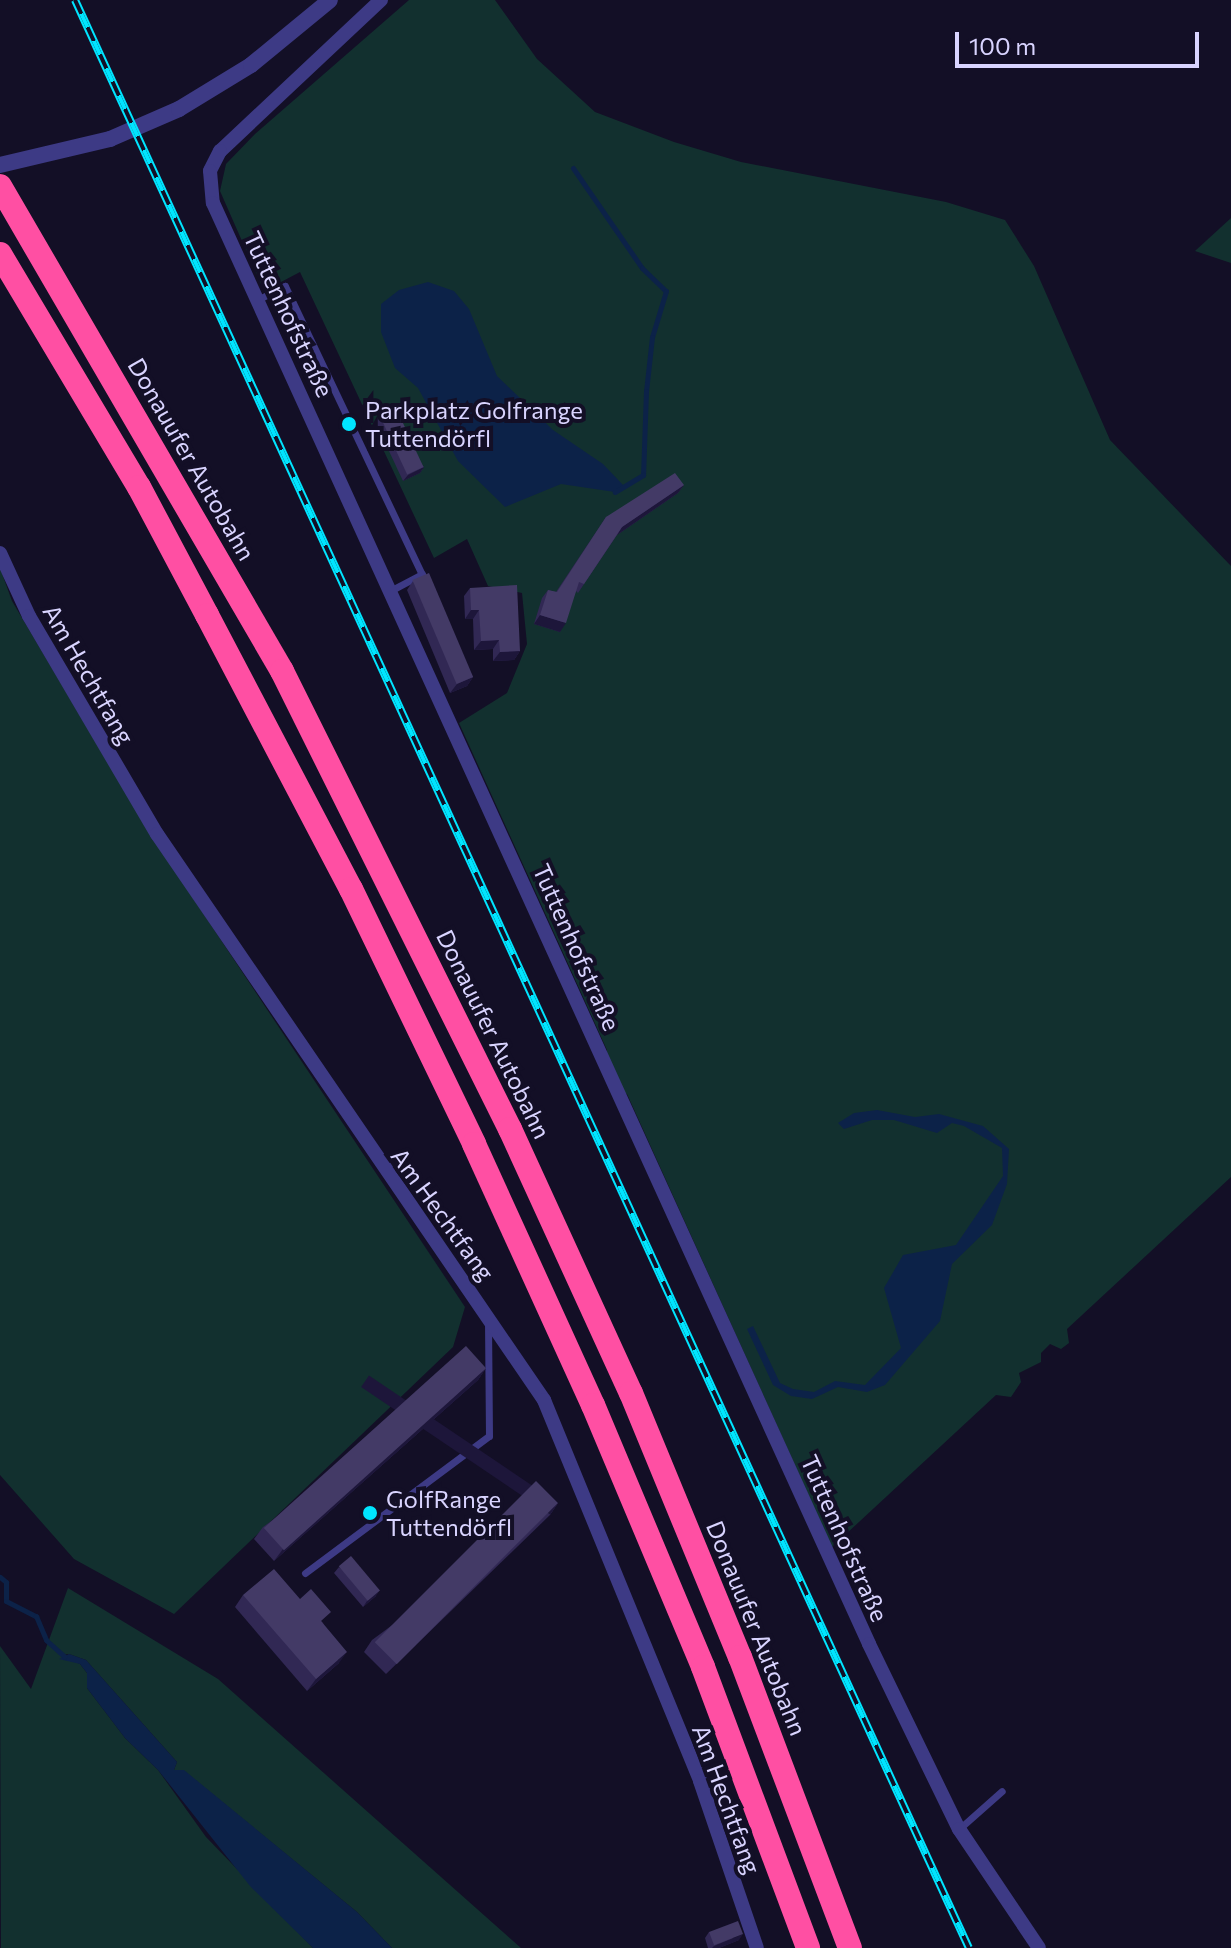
<!DOCTYPE html>
<meta charset="utf-8">
<style>
body{margin:0}
#map{position:relative;width:1231px;height:1948px;overflow:hidden;background:#130f26;font-family:Commissioner,sans-serif}
div>[style]{position:absolute}
.green>*{inset:0;background:#12302f}
.water>*{inset:0;background:#0c2248}
.stream>*{height:5px;margin:-2.5px;padding:0 2.5px;transform-origin:2.5px;border-radius:2.5px;background:#0c2248}
.service>*{height:7px;margin:-3.5px;padding:0 3.5px;transform-origin:3.5px;border-radius:3.5px;background:#3d3a85}
.minor>*{height:14px;margin:-7px;padding:0 7px;transform-origin:7px;border-radius:7px;background:#3d3a85}
.tertiary>*{height:16px;margin:-8px;padding:0 8px;transform-origin:8px;border-radius:8px;background:#3d3a85}
.motorway>*{height:24px;margin:-12px;padding:0 12px;transform-origin:12px;border-radius:12px;background:#ff4fa3}
.rail>*{height:8px;margin-top:-4px;transform-origin:0;background:repeating-linear-gradient(90deg,#130f26 0 15px,#00e5ff 0 30px);box-sizing:border-box;border-block:2px solid #00e5ff}
.wall>*{inset:0;background:#312854}
.shaded-wall>*{inset:0;background:#1d163a;transform-origin:0 0}
.building>*{inset:0;background:#433a66;transform-origin:0 0}
.dots>*{width:22px;height:22px;translate:-50% -50%;box-sizing:border-box;border:4px solid #130f26;border-radius:50%}
span{translate:-50% -50%;white-space:nowrap;text-align:center;line-height:1.15;-webkit-text-stroke:8px #130f26;paint-order:stroke}
.street-label{font-size:24px;color:#d9d4ff}
.poi-label{font-size:24px;color:#d9d4ff}
.left{translate:0 -50%;text-align:left}
.scale{position:absolute;left:955px;top:32px;width:244px;height:36px;box-sizing:border-box;border:4px solid #d9d4ff;border-top:0;padding-left:10px;font-size:24px;line-height:28px;white-space:nowrap;color:#d9d4ff;-webkit-text-stroke:6px #130f26;paint-order:stroke}
</style>
<div id="map">
<div class="green">
<i style="clip-path:polygon(409px 0,495px 0,537px 59px,595px 112px,674px 142px,741px 162px,946px 202px,1005px 220px,1034px 266px,1110px 440px,1231px 566px,1231px 1177px,1067px 1329px,1069px 1343px,1061px 1349px,1050px 1344px,1041px 1353px,1041px 1362px,1019px 1373px,1021px 1382px,1011px 1397px,996px 1395px,832px 1547px,627px 1094px,619px 1092px,605px 1063px,607px 1050px,459px 723px,507px 693px,527px 644px,522px 593px,488px 586px,467px 539px,434px 558px,300px 272px,264px 291px,220px 191px,226px 164px,255px 134px)"></i>
<i style="clip-path:polygon(1231px 218px,1231px 263px,1195px 251px)"></i>
<i style="clip-path:polygon(0 568px,12px 601px,147px 829px,465px 1307px,453px 1347px,174px 1614px,74px 1559px,0 1475px)"></i>
<i style="clip-path:polygon(68px 1588px,218px 1679px,521px 1948px,392px 1948px,357px 1912px,183px 1770px,174px 1770px,177px 1762px,86px 1660px,69px 1654px,61px 1655px,80px 1664px,87px 1673px,87px 1688px,125px 1738px,158px 1770px,206px 1837px,313px 1948px,1px 1948px,0 1646px,31px 1689px)"></i>
</div>
<div class="water">
<i style="clip-path:polygon(428px 282px,454px 291px,469px 309px,497px 376px,553px 430px,603px 464px,623px 485px,615px 492px,561px 484px,505px 507px,458px 461px,418px 388px,395px 368px,381px 332px,381px 304px,399px 290px)"></i>
<i style="clip-path:polygon(877px 1110px,915px 1117px,939px 1114px,983px 1126px,1009px 1149px,1007px 1184px,992px 1225px,952px 1264px,940px 1321px,885px 1385px,867px 1392px,838px 1387px,812px 1399px,791px 1396px,773px 1385px,747px 1329px,753px 1326px,780px 1383px,793px 1389px,814px 1392px,835px 1381px,865px 1385px,901px 1348px,884px 1288px,903px 1255px,956px 1245px,1003px 1176px,1002px 1148px,964px 1126px,952px 1123px,937px 1133px,894px 1120px,872px 1120px,844px 1129px,838px 1123px,854px 1113px)"></i>
<i style="clip-path:polygon(69px 1654px,86px 1660px,177px 1762px,174px 1770px,184px 1770px,357px 1912px,392px 1948px,313px 1948px,250px 1886px,158px 1770px,125px 1738px,87px 1688px,87px 1673px,80px 1664px,59px 1659px)"></i>
</div>
<div class="stream">
<i style="left:573px;top:168px;width:121px;rotate:55.4deg"></i>
<i style="left:642px;top:268px;width:33px;rotate:44deg"></i>
<i style="left:666px;top:291px;width:48px;rotate:106.9deg"></i>
<i style="left:652px;top:337px;width:54px;rotate:96.3deg"></i>
<i style="left:646px;top:391px;width:84px;rotate:92deg"></i>
<i style="left:643px;top:475px;width:33px;rotate:149deg"></i>
<i style="left:0;top:1577px;width:8px;rotate:40deg"></i>
<i style="left:6px;top:1582px;width:19px;rotate:90deg"></i>
<i style="left:6px;top:1601px;width:34px;rotate:27deg"></i>
<i style="left:36px;top:1616px;width:26px;rotate:67deg"></i>
<i style="left:46px;top:1640px;width:25px;rotate:42deg"></i>
</div>
<div class="service">
<i style="left:259px;top:299px;width:29px;rotate:-27deg"></i>
<i style="left:285px;top:286px;width:319px;rotate:64.6deg"></i>
<i style="left:422px;top:574px;width:34px;rotate:152deg"></i>
<i style="left:305px;top:1573px;width:229px;rotate:-36.7deg"></i>
<i style="left:489px;top:1436px;width:113px;rotate:-90.5deg"></i>
<i style="left:959px;top:1829px;width:57px;rotate:-41.5deg"></i>
</div>
<div class="minor">
<i style="left:381px;top:0;width:221px;rotate:136.8deg"></i>
<i style="left:220px;top:151px;width:22px;rotate:117deg"></i>
<i style="left:210px;top:171px;width:32px;rotate:85deg"></i>
<i style="left:213px;top:203px;width:1583px;rotate:65.52deg"></i>
<i style="left:869px;top:1644px;width:206px;rotate:64.1deg"></i>
<i style="left:959px;top:1829px;width:143px;rotate:56.1deg"></i>
<i style="left:0;top:553px;width:69px;rotate:65.3deg"></i>
<i style="left:29px;top:616px;width:253px;rotate:59.6deg"></i>
<i style="left:157px;top:834px;width:686px;rotate:55.64deg"></i>
<i style="left:544px;top:1400px;width:412px;rotate:67.7deg"></i>
<i style="left:700px;top:1781px;width:176px;rotate:71.2deg"></i>
</div>
<div class="tertiary">
<i style="left:0;top:165px;width:113px;rotate:-13.3deg"></i>
<i style="left:110px;top:139px;width:75px;rotate:-23.5deg"></i>
<i style="left:179px;top:109px;width:84px;rotate:-31.4deg"></i>
<i style="left:251px;top:65px;width:102px;rotate:-39.4deg"></i>
</div>
<div class="motorway">
<i style="left:0;top:186px;width:561px;rotate:59.82deg"></i>
<i style="left:282px;top:671px;width:512px;rotate:63.54deg"></i>
<i style="left:510px;top:1129px;width:290px;rotate:65.4deg"></i>
<i style="left:631px;top:1393px;width:286px;rotate:67.6deg"></i>
<i style="left:740px;top:1657px;width:311px;rotate:69.3deg"></i>
<i style="left:0;top:254px;width:271px;rotate:59.2deg"></i>
<i style="left:139px;top:487px;width:145px;rotate:62deg"></i>
<i style="left:207px;top:615px;width:310px;rotate:62.3deg"></i>
<i style="left:351px;top:889px;width:283px;rotate:64.2deg"></i>
<i style="left:474px;top:1144px;width:287px;rotate:65.5deg"></i>
<i style="left:593px;top:1405px;width:284px;rotate:67.2deg"></i>
<i style="left:703px;top:1667px;width:300px;rotate:69.5deg"></i>
</div>
<div class="rail">
<i style="left:75px;top:0;width:2143px;rotate:65.35deg"></i>
</div>
<div class="wall">
<i style="clip-path:polygon(379px 415px,424px 467px,420px 473px,403px 481px,375px 421px)"></i>
<i style="clip-path:polygon(684px 485px,678px 493px,617px 535px,578px 593px,576px 591px,560px 632px,534px 624px,542px 598px,548px 590px,556px 592px,606px 517px)"></i>
<i style="clip-path:polygon(413px 581px,473px 677px,467px 686px,450px 693px,407px 590px)"></i>
<i style="clip-path:polygon(470px 588px,520px 651px,514px 660px,493px 661px,493px 649px,474px 650px,473px 619px,465px 619px,464px 596px)"></i>
<i style="clip-path:polygon(486px 1368px,478px 1380px,274px 1561px,254px 1539px,263px 1527px)"></i>
<i style="clip-path:polygon(558px 1503px,550px 1515px,386px 1674px,364px 1652px,372px 1640px)"></i>
<i style="clip-path:polygon(339px 1567px,376px 1596px,363px 1607px,334px 1573px)"></i>
<i style="clip-path:polygon(243px 1595px,300px 1599px,323px 1623px,339px 1663px,307px 1691px,235px 1607px)"></i>
<i style="clip-path:polygon(709px 1932px,739px 1940px,719px 1948px,708px 1948px,705px 1938px)"></i>
</div>
<div class="shaded-wall">
<i style="clip-path:polygon(424px 467px,420px 473px,403px 481px,408px 475px)"></i>
<i style="clip-path:polygon(684px 485px,678px 493px,617px 535px,622px 527px)"></i>
<i style="clip-path:polygon(471px 610px,479px 610px,473px 619px,465px 619px)"></i>
<i style="clip-path:polygon(540px 615px,566px 623px,560px 632px,534px 624px)"></i>
<i style="clip-path:polygon(499px 640px,493px 649px,474px 650px,481px 641px)"></i>
<i style="clip-path:polygon(520px 651px,514px 660px,493px 661px,500px 652px)"></i>
<i style="clip-path:polygon(473px 677px,467px 686px,450px 693px,457px 684px)"></i>
<i style="clip-path:polygon(486px 1368px,478px 1380px,274px 1561px,283px 1549px)"></i>
<i style="left:558px;top:1503px;width:14px;height:228px;rotate:124deg"></i>
<i style="clip-path:polygon(380px 1590px,376px 1596px,363px 1607px,367px 1601px)"></i>
<i style="clip-path:polygon(347px 1652px,339px 1663px,307px 1691px,316px 1679px)"></i>
<i style="clip-path:polygon(743px 1934px,739px 1940px,719px 1948px,712px 1948px,714px 1946px)"></i>
</div>
<div class="building">
<i style="left:396px;top:408px;width:65px;height:18px;rotate:65deg"></i>
<i style="clip-path:polygon(675px 473px,684px 485px,622px 527px,584px 584px,579px 582px,566px 623px,540px 615px,548px 590px,557px 592px,606px 517px)"></i>
<i style="left:429px;top:573px;width:113px;height:18px;rotate:67deg"></i>
<i style="clip-path:polygon(517px 585px,520px 651px,500px 652px,499px 640px,481px 641px,479px 610px,471px 610px,470px 588px)"></i>
<i style="left:466px;top:1346px;width:30px;height:272px;rotate:48deg"></i>
<i style="left:536px;top:1481px;width:31px;height:228px;rotate:45deg"></i>
<i style="left:351px;top:1556px;width:45px;height:16px;rotate:50deg"></i>
<i style="clip-path:polygon(274px 1569px,300px 1599px,311px 1589px,331px 1612px,321px 1621px,347px 1652px,316px 1679px,243px 1595px)"></i>
<i style="left:738px;top:1921px;width:14px;height:31px;rotate:69deg"></i>
</div>
<div class="dots">
<i style="left:349px;top:424px;background:#00e5ff"></i>
<i style="left:370px;top:1513px;background:#00e5ff"></i>
</div>
<div class="street-label">
<span style="left:289px;top:314px;rotate:65deg">Tuttenhofstraße</span>
<span style="left:192px;top:459px;rotate:60deg">Donauufer Autobahn</span>
<span style="left:89px;top:674px;rotate:60deg">Am Hechtfang</span>
<span style="left:577px;top:947px;rotate:66deg">Tuttenhofstraße</span>
<span style="left:494px;top:1034px;rotate:64deg">Donauufer Autobahn</span>
<span style="left:443px;top:1214px;rotate:54deg">Am Hechtfang</span>
<span style="left:845px;top:1538px;rotate:66deg">Tuttenhofstraße</span>
<span style="left:757px;top:1628px;rotate:68deg">Donauufer Autobahn</span>
<span style="left:727px;top:1799px;rotate:70deg">Am Hechtfang</span>
</div>
<div class="poi-label">
<span class="left" style="left:365px;top:424px">Parkplatz Golfrange<br>Tuttendörfl</span>
<span class="left" style="left:386px;top:1513px">GolfRange<br>Tuttendörfl</span>
</div>
<div class="scale">100 m</div>
</div>
